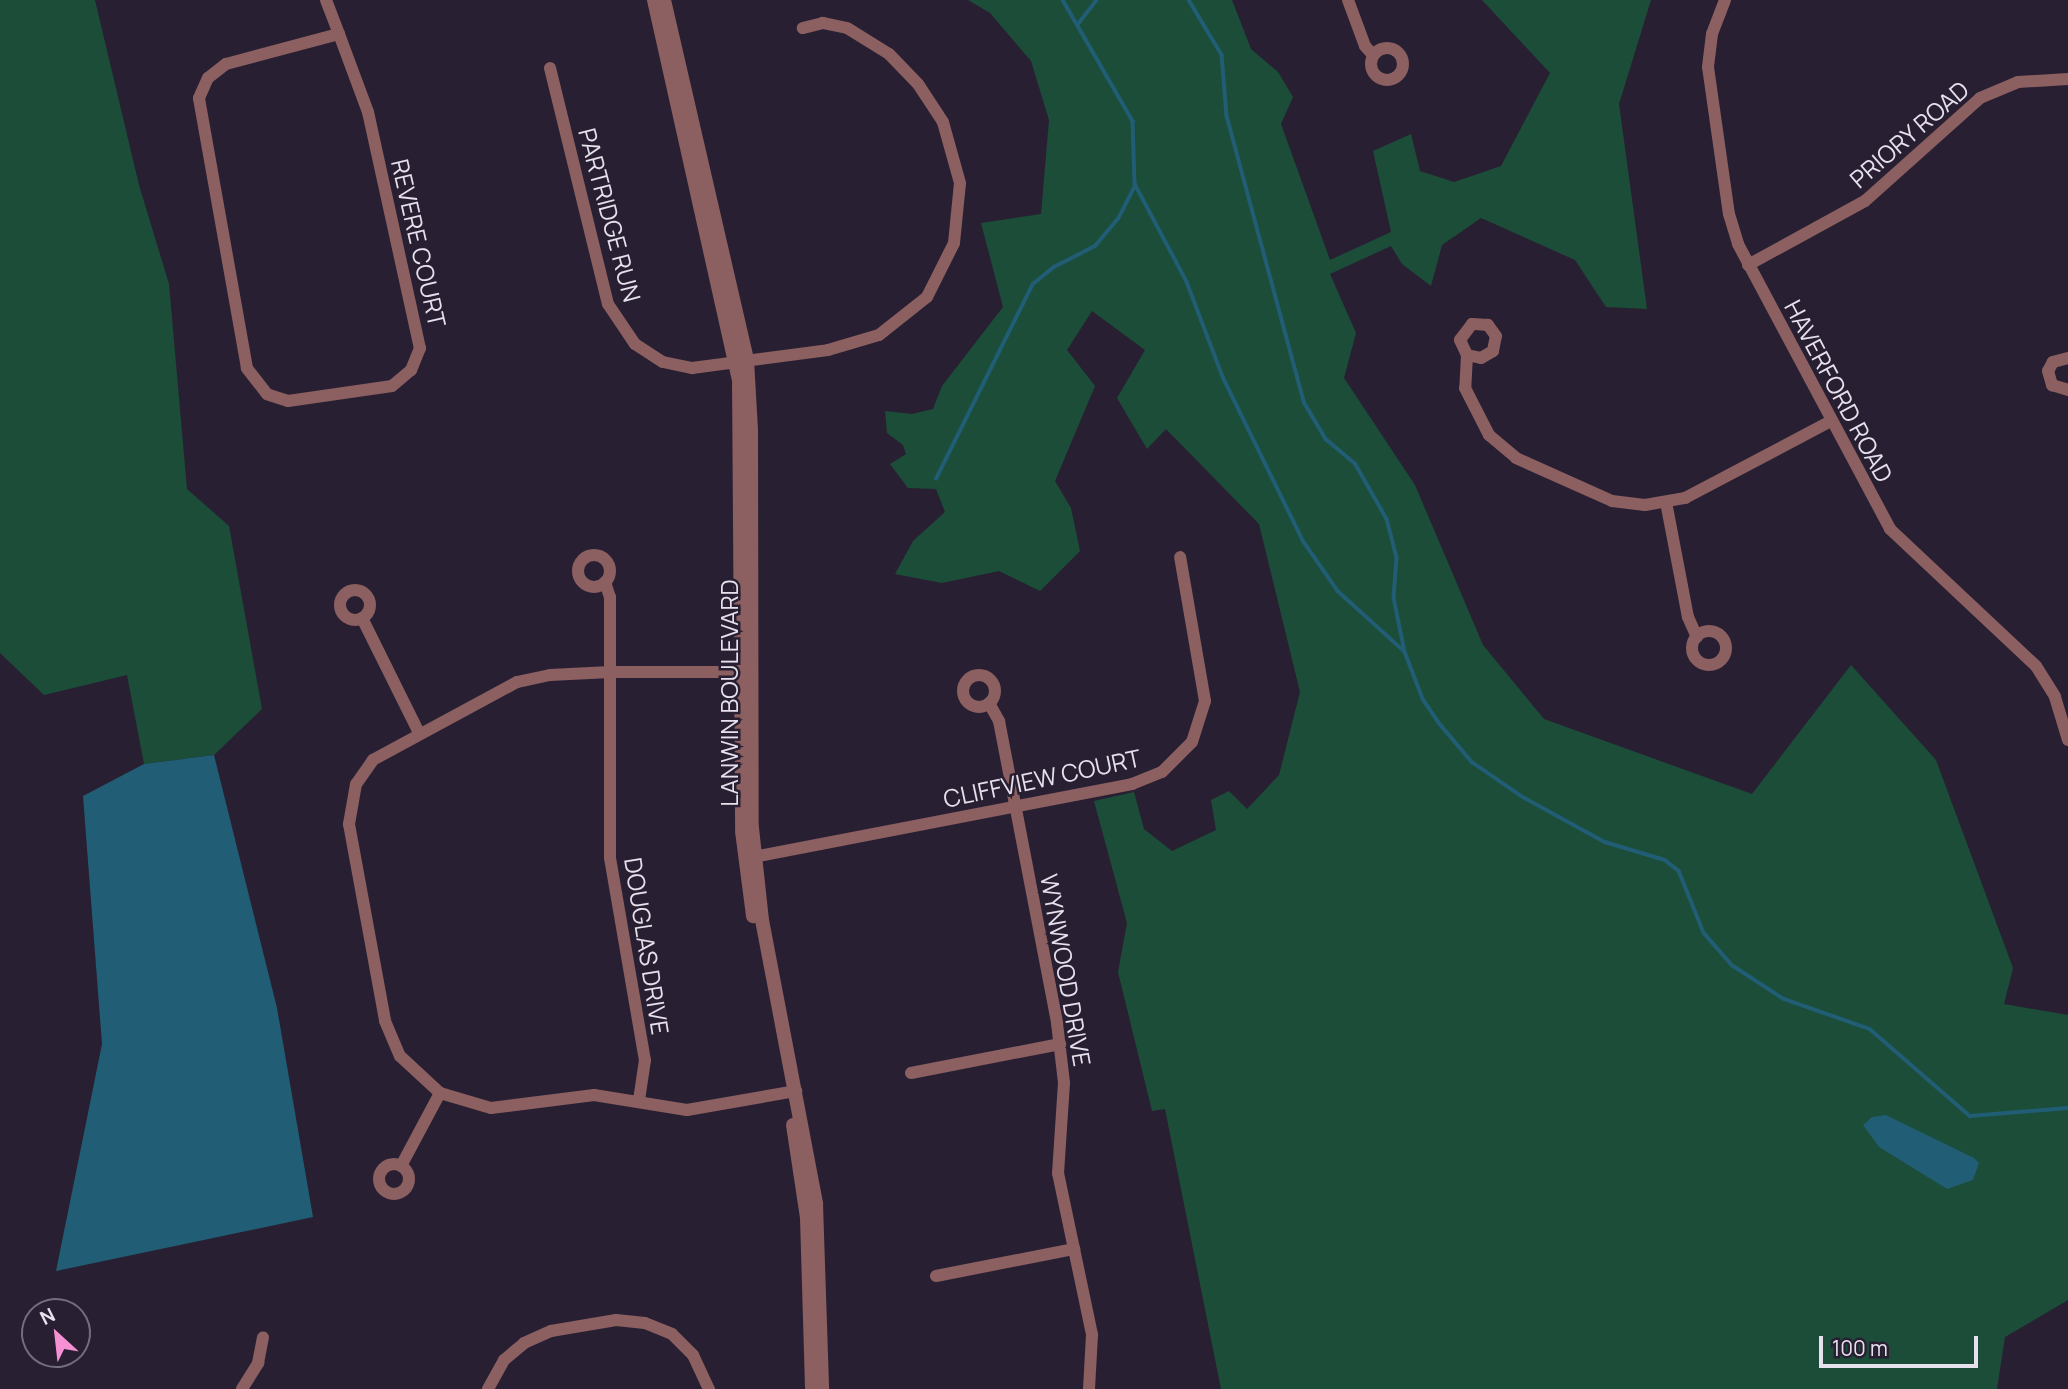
<!DOCTYPE html>
<style>
body{margin:0}
#map{position:relative;width:2068px;height:1389px;overflow:hidden;background:#282032;font-family:Manrope,sans-serif}
div>[style]{position:absolute}
.green>*{inset:0;background:#1b4d38}
.water>*{inset:0;background:#215d74}
.stream>*{height:3.5px;margin:-1.75px;padding:0 1.75px;transform-origin:1.75px;border-radius:1.75px;background:#215d74}
.minor>*{height:12px;margin:-6px;padding:0 6px;transform-origin:6px;border-radius:6px;background:#8c5f61}
.minor>.ring{margin:-6px;padding:0;box-sizing:content-box;background:none;border:12px solid #8c5f61;border-radius:50%}
.tertiary>*{height:14px;margin:-7px;padding:0 7px;transform-origin:7px;border-radius:7px;background:#8c5f61}
span{translate:-50% -50%;white-space:nowrap;text-align:center;line-height:1.15;-webkit-text-stroke:5px #282032;paint-order:stroke}
.street-label{font-size:24px;color:#e6e1ed}
.north{position:absolute;left:21px;top:1298px;width:70px;height:70px;box-sizing:border-box;background:#282032;border:2px solid #746d7d;border-radius:50%;rotate:333deg;font-size:19px;font-weight:700;line-height:28px;text-align:center;color:#e6e1ed}
.north::after{content:'';display:block;margin:auto;width:24px;height:32px;background:#f591d3;clip-path:polygon(50% 0,100% 100%,50% 72%,0 100%)}
.scale{position:absolute;left:1819px;top:1336px;width:159px;height:32px;box-sizing:border-box;border:4px solid #e6e1ed;border-top:0;padding-left:9px;font-size:21px;line-height:24px;white-space:nowrap;color:#e6e1ed;-webkit-text-stroke:5px #282032;paint-order:stroke}
</style>
<div id="map">
<div class="green">
<i style="clip-path:polygon(0 0,95px 0,139px 185px,169px 284px,187px 489px,229px 526px,262px 709px,214px 755px,144px 764px,127px 675px,44px 695px,0 653px)"></i>
<i style="clip-path:polygon(968px 0,1232px 0,1251px 49px,1278px 72px,1293px 97px,1281px 124px,1330px 260px,1391px 232px,1373px 151px,1411px 134px,1420px 171px,1454px 182px,1501px 166px,1550px 73px,1482px 0,1651px 0,1619px 104px,1647px 309px,1606px 307px,1575px 260px,1481px 218px,1442px 245px,1431px 286px,1402px 264px,1391px 246px,1330px 274px,1356px 333px,1344px 378px,1415px 485px,1483px 645px,1544px 719px,1752px 794px,1851px 665px,1936px 760px,2013px 968px,2004px 1004px,2068px 1015px,2068px 1300px,2005px 1337px,1997px 1389px,1221px 1389px,1165px 1109px,1152px 1111px,1118px 972px,1127px 923px,1094px 801px,1134px 792px,1144px 829px,1172px 851px,1216px 830px,1211px 800px,1229px 791px,1247px 809px,1279px 775px,1300px 692px,1259px 524px,1166px 429px,1147px 449px,1117px 398px,1145px 350px,1092px 311px,1067px 350px,1095px 386px,1055px 481px,1071px 508px,1080px 551px,1040px 591px,999px 571px,942px 583px,895px 574px,913px 541px,945px 512px,936px 489px,908px 488px,890px 464px,906px 454px,903px 445px,887px 433px,885px 411px,912px 414px,933px 409px,942px 386px,1003px 307px,981px 223px,1041px 214px,1049px 120px,1031px 61px,990px 13px)"></i>
</div>
<div class="water">
<i style="clip-path:polygon(214px 755px,277px 1008px,313px 1217px,56px 1271px,102px 1044px,83px 796px,144px 764px)"></i>
<i style="clip-path:polygon(1886px 1115px,1974px 1158px,1979px 1163px,1973px 1180px,1947px 1189px,1879px 1147px,1863px 1125px,1872px 1117px)"></i>
</div>
<div class="stream">
<i style="left:1063px;top:0;width:140px;rotate:60deg"></i>
<i style="left:1133px;top:121px;width:63px;rotate:88.2deg"></i>
<i style="left:1135px;top:184px;width:111px;rotate:62deg"></i>
<i style="left:1187px;top:282px;width:102px;rotate:69.2deg"></i>
<i style="left:1223px;top:377px;width:184px;rotate:63.9deg"></i>
<i style="left:1304px;top:542px;width:60px;rotate:55.2deg"></i>
<i style="left:1338px;top:591px;width:88px;rotate:42.2deg"></i>
<i style="left:1189px;top:0;width:64px;rotate:59deg"></i>
<i style="left:1222px;top:55px;width:61px;rotate:85.3deg"></i>
<i style="left:1227px;top:116px;width:296px;rotate:74.9deg"></i>
<i style="left:1304px;top:402px;width:43px;rotate:59.3deg"></i>
<i style="left:1326px;top:439px;width:38px;rotate:40deg"></i>
<i style="left:1355px;top:463px;width:64px;rotate:60.3deg"></i>
<i style="left:1387px;top:519px;width:40px;rotate:75.6deg"></i>
<i style="left:1397px;top:558px;width:40px;rotate:94.3deg"></i>
<i style="left:1394px;top:598px;width:55px;rotate:78.5deg"></i>
<i style="left:1405px;top:652px;width:50px;rotate:69deg"></i>
<i style="left:1423px;top:699px;width:30px;rotate:56deg"></i>
<i style="left:1440px;top:724px;width:50px;rotate:49.9deg"></i>
<i style="left:1472px;top:762px;width:62px;rotate:34.5deg"></i>
<i style="left:1523px;top:797px;width:94px;rotate:28.8deg"></i>
<i style="left:1605px;top:842px;width:63px;rotate:16.7deg"></i>
<i style="left:1665px;top:860px;width:18px;rotate:38deg"></i>
<i style="left:1679px;top:871px;width:67px;rotate:68deg"></i>
<i style="left:1704px;top:933px;width:43px;rotate:48.8deg"></i>
<i style="left:1732px;top:965px;width:62px;rotate:33.2deg"></i>
<i style="left:1784px;top:999px;width:91px;rotate:19.2deg"></i>
<i style="left:1870px;top:1029px;width:133px;rotate:41deg"></i>
<i style="left:1970px;top:1116px;width:98px;rotate:-4.7deg"></i>
<i style="left:1078px;top:24px;width:31px;rotate:-52deg"></i>
<i style="left:936px;top:479px;width:218px;rotate:-63.6deg"></i>
<i style="left:1033px;top:284px;width:27px;rotate:-39deg"></i>
<i style="left:1054px;top:267px;width:46px;rotate:-27.1deg"></i>
<i style="left:1095px;top:246px;width:35px;rotate:-50deg"></i>
<i style="left:1118px;top:219px;width:38px;rotate:-63deg"></i>
</div>
<div class="minor">
<i style="left:326px;top:0;width:36px;rotate:69deg"></i>
<i style="left:1348px;top:0;width:49px;rotate:69.7deg"></i>
<i style="left:1365px;top:46px;width:12px;rotate:48deg"></i>
<i style="left:1725px;top:0;width:36px;rotate:111deg"></i>
<i style="left:1712px;top:34px;width:33px;rotate:97deg"></i>
<i style="left:1708px;top:67px;width:148px;rotate:81.9deg"></i>
<i style="left:1729px;top:214px;width:31px;rotate:73deg"></i>
<i style="left:1738px;top:244px;width:323px;rotate:61.9deg"></i>
<i style="left:1890px;top:529px;width:200px;rotate:43.2deg"></i>
<i style="left:2036px;top:666px;width:36px;rotate:58deg"></i>
<i style="left:2055px;top:697px;width:45px;rotate:73.2deg"></i>
<i style="left:339px;top:34px;width:83px;rotate:69.6deg"></i>
<i style="left:368px;top:112px;width:242px;rotate:77.6deg"></i>
<i style="left:420px;top:348px;width:24px;rotate:112deg"></i>
<i style="left:411px;top:370px;width:25px;rotate:140deg"></i>
<i style="left:392px;top:386px;width:105px;rotate:171.8deg"></i>
<i style="left:288px;top:401px;width:22px;rotate:-162deg"></i>
<i style="left:267px;top:394px;width:33px;rotate:-128deg"></i>
<i style="left:247px;top:368px;width:274px;rotate:-100.1deg"></i>
<i style="left:199px;top:98px;width:22px;rotate:-66deg"></i>
<i style="left:208px;top:78px;width:23px;rotate:-38deg"></i>
<i style="left:226px;top:64px;width:117px;rotate:-14.9deg"></i>
<i class="ring" style="left:1371px;top:48px;width:20px;height:20px"></i>
<i style="left:550px;top:68px;width:243px;rotate:76.2deg"></i>
<i style="left:608px;top:304px;width:48px;rotate:56deg"></i>
<i style="left:635px;top:344px;width:33px;rotate:33deg"></i>
<i style="left:663px;top:362px;width:30px;rotate:12deg"></i>
<i style="left:692px;top:368px;width:137px;rotate:-7.5deg"></i>
<i style="left:828px;top:350px;width:53px;rotate:-16.4deg"></i>
<i style="left:879px;top:335px;width:61px;rotate:-38.4deg"></i>
<i style="left:927px;top:297px;width:60px;rotate:-63.4deg"></i>
<i style="left:954px;top:243px;width:60px;rotate:-84.3deg"></i>
<i style="left:960px;top:183px;width:63px;rotate:-105.6deg"></i>
<i style="left:943px;top:122px;width:45px;rotate:-123.3deg"></i>
<i style="left:918px;top:84px;width:42px;rotate:-134deg"></i>
<i style="left:889px;top:54px;width:49px;rotate:-148.2deg"></i>
<i style="left:847px;top:28px;width:25px;rotate:-168deg"></i>
<i style="left:823px;top:23px;width:21px;rotate:166deg"></i>
<i style="left:1748px;top:265px;width:133px;rotate:-28.7deg"></i>
<i style="left:1865px;top:201px;width:154px;rotate:-41.8deg"></i>
<i style="left:1980px;top:98px;width:41px;rotate:-22.8deg"></i>
<i style="left:2018px;top:82px;width:50px;rotate:-3.4deg"></i>
<i style="left:1467px;top:355px;width:14px;rotate:12deg"></i>
<i style="left:1481px;top:358px;width:14px;rotate:-30deg"></i>
<i style="left:1493px;top:351px;width:15px;rotate:-79deg"></i>
<i style="left:1496px;top:336px;width:14px;rotate:-126deg"></i>
<i style="left:1488px;top:325px;width:16px;rotate:-176deg"></i>
<i style="left:1472px;top:324px;width:20px;rotate:127deg"></i>
<i style="left:1460px;top:340px;width:17px;rotate:65deg"></i>
<i style="left:1467px;top:355px;width:33px;rotate:93deg"></i>
<i style="left:1465px;top:388px;width:53px;rotate:62.9deg"></i>
<i style="left:1489px;top:435px;width:35px;rotate:40deg"></i>
<i style="left:1516px;top:458px;width:105px;rotate:24.1deg"></i>
<i style="left:1612px;top:501px;width:33px;rotate:7deg"></i>
<i style="left:1645px;top:505px;width:41px;rotate:-9.9deg"></i>
<i style="left:1685px;top:498px;width:165px;rotate:-27.8deg"></i>
<i style="left:2068px;top:358px;width:16px;rotate:165deg"></i>
<i style="left:2053px;top:362px;width:10px;rotate:119deg"></i>
<i style="left:2048px;top:371px;width:15px;rotate:74deg"></i>
<i style="left:2052px;top:385px;width:17px;rotate:17deg"></i>
<i style="left:1666px;top:502px;width:117px;rotate:79.2deg"></i>
<i style="left:1688px;top:617px;width:22px;rotate:66deg"></i>
<i class="ring" style="left:578px;top:555px;width:20px;height:20px"></i>
<i style="left:605px;top:582px;width:16px;rotate:72deg"></i>
<i style="left:610px;top:597px;width:261px;rotate:90deg"></i>
<i style="left:610px;top:858px;width:205px;rotate:80.2deg"></i>
<i style="left:645px;top:1060px;width:40px;rotate:98.5deg"></i>
<i class="ring" style="left:340px;top:590px;width:18px;height:18px"></i>
<i style="left:362px;top:618px;width:128px;rotate:63.6deg"></i>
<i class="ring" style="left:1692px;top:631px;width:22px;height:22px"></i>
<i style="left:748px;top:672px;width:138px;rotate:180deg"></i>
<i style="left:610px;top:672px;width:60px;rotate:177.1deg"></i>
<i style="left:550px;top:675px;width:34px;rotate:168deg"></i>
<i style="left:517px;top:682px;width:164px;rotate:151.6deg"></i>
<i style="left:373px;top:760px;width:29px;rotate:125deg"></i>
<i style="left:356px;top:784px;width:41px;rotate:99.9deg"></i>
<i style="left:349px;top:824px;width:200px;rotate:79.6deg"></i>
<i style="left:385px;top:1021px;width:38px;rotate:67deg"></i>
<i style="left:400px;top:1056px;width:54px;rotate:42.8deg"></i>
<i style="left:440px;top:1093px;width:53px;rotate:16.4deg"></i>
<i style="left:491px;top:1108px;width:104px;rotate:-7.2deg"></i>
<i style="left:594px;top:1095px;width:94px;rotate:9.2deg"></i>
<i style="left:687px;top:1110px;width:111px;rotate:-9.9deg"></i>
<i class="ring" style="left:963px;top:675px;width:20px;height:20px"></i>
<i style="left:989px;top:703px;width:21px;rotate:61deg"></i>
<i style="left:999px;top:721px;width:308px;rotate:79.1deg"></i>
<i style="left:1057px;top:1023px;width:60px;rotate:83.3deg"></i>
<i style="left:1064px;top:1083px;width:90px;rotate:93.8deg"></i>
<i style="left:1058px;top:1173px;width:166px;rotate:78.1deg"></i>
<i style="left:1092px;top:1335px;width:54px;rotate:93.2deg"></i>
<i style="left:748px;top:858px;width:391px;rotate:-10.9deg"></i>
<i style="left:1132px;top:784px;width:32px;rotate:-22deg"></i>
<i style="left:1162px;top:772px;width:42px;rotate:-45deg"></i>
<i style="left:1192px;top:742px;width:43px;rotate:-72.4deg"></i>
<i style="left:1205px;top:701px;width:146px;rotate:-99.8deg"></i>
<i style="left:911px;top:1073px;width:152px;rotate:-11deg"></i>
<i class="ring" style="left:379px;top:1164px;width:18px;height:18px"></i>
<i style="left:401px;top:1166px;width:83px;rotate:-61.9deg"></i>
<i style="left:936px;top:1276px;width:141px;rotate:-11.1deg"></i>
<i style="left:242px;top:1389px;width:31px;rotate:-58deg"></i>
<i style="left:258px;top:1363px;width:26px;rotate:-79deg"></i>
<i style="left:488px;top:1389px;width:33px;rotate:-61deg"></i>
<i style="left:504px;top:1360px;width:26px;rotate:-40deg"></i>
<i style="left:524px;top:1343px;width:30px;rotate:-24deg"></i>
<i style="left:551px;top:1331px;width:66px;rotate:-9.6deg"></i>
<i style="left:616px;top:1320px;width:29px;rotate:6deg"></i>
<i style="left:645px;top:1323px;width:29px;rotate:22deg"></i>
<i style="left:672px;top:1334px;width:30px;rotate:45deg"></i>
<i style="left:693px;top:1355px;width:38px;rotate:65deg"></i>
</div>
<div class="tertiary">
<i style="left:654px;top:0;width:388px;rotate:77.4deg"></i>
<i style="left:739px;top:379px;width:452px;rotate:89.6deg"></i>
<i style="left:742px;top:831px;width:86px;rotate:82.6deg"></i>
<i style="left:664px;top:0;width:369px;rotate:77deg"></i>
<i style="left:747px;top:360px;width:70px;rotate:86.7deg"></i>
<i style="left:751px;top:430px;width:398px;rotate:89.9deg"></i>
<i style="left:752px;top:828px;width:93px;rotate:83.8deg"></i>
<i style="left:762px;top:920px;width:289px;rotate:79.2deg"></i>
<i style="left:816px;top:1204px;width:185px;rotate:88.1deg"></i>
<i style="left:793px;top:1125px;width:94px;rotate:81.4deg"></i>
<i style="left:807px;top:1218px;width:171px;rotate:88.3deg"></i>
</div>
<div class="street-label">
<span style="left:1909px;top:134px;rotate:-41deg">PRIORY ROAD</span>
<span style="left:610px;top:215px;rotate:75deg">PARTRIDGE RUN</span>
<span style="left:419px;top:243px;rotate:77deg">REVERE COURT</span>
<span style="left:1839px;top:391px;rotate:62deg">HAVERFORD ROAD</span>
<span style="left:729px;top:693px;rotate:-90deg">LANWIN BOULEVARD</span>
<span style="left:1042px;top:778px;rotate:-12deg">CLIFFVIEW COURT</span>
<span style="left:647px;top:946px;rotate:81deg">DOUGLAS DRIVE</span>
<span style="left:1066px;top:970px;rotate:80deg">WYNWOOD DRIVE</span>
</div>
<div class="north">N</div>
<div class="scale">100 m</div>
</div>
